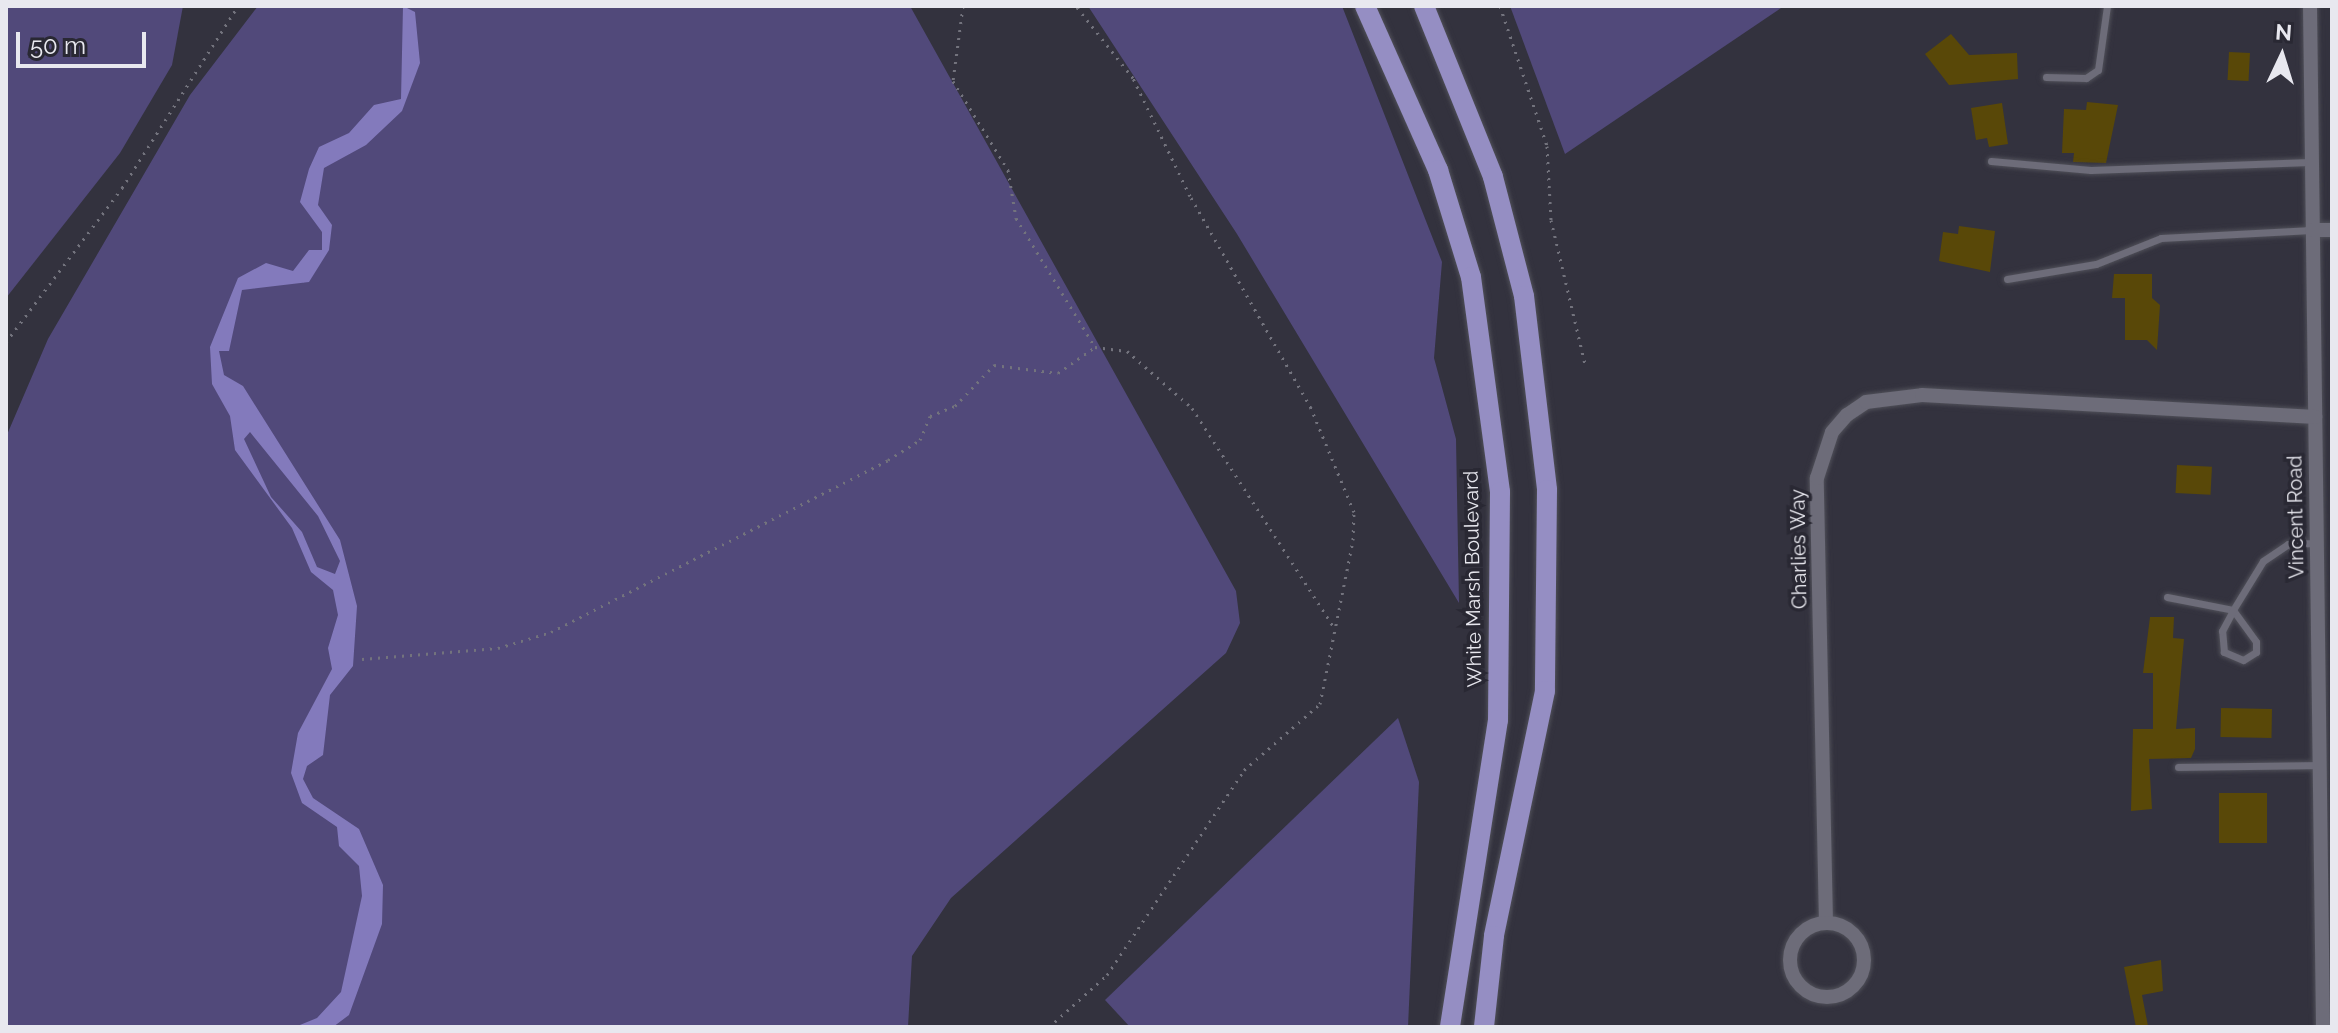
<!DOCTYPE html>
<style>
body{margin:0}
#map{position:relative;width:2338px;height:1033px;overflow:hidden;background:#33323e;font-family:Raleway,sans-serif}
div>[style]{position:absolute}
.green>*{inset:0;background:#51497a}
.water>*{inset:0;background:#837abc}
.building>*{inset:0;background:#594808;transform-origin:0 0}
.path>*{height:3px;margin-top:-1.5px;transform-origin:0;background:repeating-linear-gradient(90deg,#73737d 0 2px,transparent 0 8px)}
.roads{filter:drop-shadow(0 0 2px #505059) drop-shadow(0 0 2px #505059)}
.lane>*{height:7px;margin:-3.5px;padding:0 3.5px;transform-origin:3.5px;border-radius:3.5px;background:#6d6c79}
.street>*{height:14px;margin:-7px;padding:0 7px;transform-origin:7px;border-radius:7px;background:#6d6c79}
.street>.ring{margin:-7px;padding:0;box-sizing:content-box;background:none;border:14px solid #6d6c79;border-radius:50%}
.primary>*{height:20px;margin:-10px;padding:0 10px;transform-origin:10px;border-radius:10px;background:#958ec3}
span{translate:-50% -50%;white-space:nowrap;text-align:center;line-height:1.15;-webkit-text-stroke:7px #292833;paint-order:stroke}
.street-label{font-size:20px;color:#e8e8ef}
.frame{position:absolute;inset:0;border:8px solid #e8e8ef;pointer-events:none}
.north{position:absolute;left:2242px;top:16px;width:80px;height:80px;-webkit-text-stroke:6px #292833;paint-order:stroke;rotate:4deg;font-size:22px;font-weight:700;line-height:32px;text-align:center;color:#e8e8ef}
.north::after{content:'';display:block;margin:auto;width:28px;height:36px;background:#e8e8ef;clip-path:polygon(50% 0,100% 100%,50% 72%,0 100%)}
.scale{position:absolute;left:16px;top:32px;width:130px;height:36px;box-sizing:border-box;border:4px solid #e8e8ef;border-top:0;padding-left:10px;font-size:24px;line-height:28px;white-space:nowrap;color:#e8e8ef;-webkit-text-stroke:6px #292833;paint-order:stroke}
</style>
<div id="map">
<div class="green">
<i style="clip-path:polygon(6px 6px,183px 6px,172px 65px,120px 153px,6px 298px)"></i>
<i style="clip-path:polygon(258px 6px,910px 6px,1236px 591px,1240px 623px,1226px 653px,951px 898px,912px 956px,908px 1027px,6px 1027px,6px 437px,48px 339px,190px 95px)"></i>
<i style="clip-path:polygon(1088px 6px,1342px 6px,1442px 262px,1434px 358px,1456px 439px,1459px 603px,1237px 234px)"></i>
<i style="clip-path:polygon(1510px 6px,1784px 6px,1565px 154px)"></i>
<i style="clip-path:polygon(1398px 718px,1419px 782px,1408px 1027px,1130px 1027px,1105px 1000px)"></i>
</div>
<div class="water">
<i style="clip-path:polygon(evenodd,403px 6px,415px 12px,420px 63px,402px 111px,366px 145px,324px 168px,318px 205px,332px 225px,329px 250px,309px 282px,242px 290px,229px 351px,219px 351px,224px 375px,243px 386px,340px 540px,357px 606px,353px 666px,330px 695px,323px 755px,307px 766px,303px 779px,313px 798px,359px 829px,383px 885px,382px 924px,349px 1015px,333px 1027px,295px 1027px,317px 1018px,341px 992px,362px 896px,359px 866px,339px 846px,337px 827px,302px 803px,291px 773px,298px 733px,332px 669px,328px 648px,338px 615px,333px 590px,311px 572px,292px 528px,235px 450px,230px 416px,212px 384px,210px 347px,238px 278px,266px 263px,293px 271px,309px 250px,322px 250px,322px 232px,300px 202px,309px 169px,319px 147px,349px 133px,374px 105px,401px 99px,403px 6px,250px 432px,318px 516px,340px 561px,335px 574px,317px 567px,302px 532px,271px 497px,244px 439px,250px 432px)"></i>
</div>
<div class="building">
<i style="clip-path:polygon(1951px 34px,1969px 55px,2017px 53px,2018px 79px,1949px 85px,1925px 54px)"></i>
<i style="left:2229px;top:52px;width:21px;height:28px;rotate:3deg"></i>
<i style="clip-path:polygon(2087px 102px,2118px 105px,2106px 163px,2073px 162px,2074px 153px,2062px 153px,2064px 109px,2086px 110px)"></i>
<i style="clip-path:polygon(2002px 103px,2008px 144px,1989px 147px,1987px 138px,1976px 140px,1971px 108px)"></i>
<i style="clip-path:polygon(1959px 226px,1995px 231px,1990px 272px,1939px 261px,1943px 232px,1958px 234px)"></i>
<i style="clip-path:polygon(2114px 274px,2152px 274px,2152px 298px,2160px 305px,2157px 350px,2147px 340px,2125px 340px,2125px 298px,2112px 298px)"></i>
<i style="left:2177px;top:465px;width:35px;height:28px;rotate:3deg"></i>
<i style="clip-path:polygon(2150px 617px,2174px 617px,2173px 638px,2184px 639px,2176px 729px,2195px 728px,2195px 749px,2191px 758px,2149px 759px,2152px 809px,2131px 811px,2133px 729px,2153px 729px,2153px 673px,2143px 673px)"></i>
<i style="left:2221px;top:708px;width:51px;height:29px;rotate:1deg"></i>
<i style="left:2219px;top:793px;width:48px;height:50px"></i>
<i style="clip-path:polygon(2161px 960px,2163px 991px,2142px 995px,2148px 1026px,2136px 1027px,2124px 967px)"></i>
</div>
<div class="path">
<i style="left:963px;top:6px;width:76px;rotate:97.6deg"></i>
<i style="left:953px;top:81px;width:105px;rotate:58.3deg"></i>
<i style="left:1008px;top:170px;width:49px;rotate:80.5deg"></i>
<i style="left:1016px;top:218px;width:151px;rotate:58.5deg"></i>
<i style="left:1500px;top:6px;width:148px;rotate:71.4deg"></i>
<i style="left:1547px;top:146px;width:74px;rotate:86.9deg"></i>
<i style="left:1551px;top:220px;width:148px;rotate:76.7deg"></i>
<i style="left:6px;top:342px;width:193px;rotate:-53deg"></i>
<i style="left:122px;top:188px;width:216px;rotate:-57.5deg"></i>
<i style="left:362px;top:659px;width:136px;rotate:-4.6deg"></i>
<i style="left:498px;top:648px;width:55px;rotate:-16.8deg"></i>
<i style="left:551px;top:632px;width:378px;rotate:-27deg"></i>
<i style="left:888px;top:460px;width:38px;rotate:-32deg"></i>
<i style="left:920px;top:440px;width:26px;rotate:-67deg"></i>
<i style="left:930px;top:416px;width:27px;rotate:-22deg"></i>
<i style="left:955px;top:406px;width:57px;rotate:-46.4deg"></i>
<i style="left:994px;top:365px;width:64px;rotate:7.1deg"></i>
<i style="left:1058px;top:373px;width:45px;rotate:-35.1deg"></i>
<i style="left:1095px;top:347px;width:32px;rotate:7deg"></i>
<i style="left:1127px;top:351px;width:86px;rotate:41.2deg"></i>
<i style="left:1192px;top:408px;width:260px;rotate:57.1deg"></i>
<i style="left:1049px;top:1027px;width:78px;rotate:-41.9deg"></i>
<i style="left:1107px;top:975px;width:247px;rotate:-56.2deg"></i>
<i style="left:1244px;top:770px;width:101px;rotate:-41deg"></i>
<i style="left:1320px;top:704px;width:167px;rotate:-78.6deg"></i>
<i style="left:1353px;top:540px;width:28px;rotate:-88deg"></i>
<i style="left:1354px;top:512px;width:113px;rotate:-112.5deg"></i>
<i style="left:1311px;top:408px;width:244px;rotate:-119.7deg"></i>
<i style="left:1190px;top:196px;width:131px;rotate:-115.8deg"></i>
<i style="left:1133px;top:78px;width:92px;rotate:-128.4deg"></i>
</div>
<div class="roads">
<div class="lane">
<i style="left:2046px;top:77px;width:40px;rotate:1.4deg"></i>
<i style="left:2086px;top:78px;width:14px;rotate:-34deg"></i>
<i style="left:2098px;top:70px;width:65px;rotate:-82deg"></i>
<i style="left:1991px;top:161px;width:100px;rotate:5.1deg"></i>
<i style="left:2091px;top:170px;width:219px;rotate:-2.1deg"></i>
<i style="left:2007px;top:279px;width:90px;rotate:-9.6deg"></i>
<i style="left:2096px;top:264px;width:70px;rotate:-21.8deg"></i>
<i style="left:2161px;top:238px;width:151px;rotate:-3deg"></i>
<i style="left:2167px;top:597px;width:67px;rotate:11.1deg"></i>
<i style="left:2233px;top:610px;width:57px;rotate:-58.5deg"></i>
<i style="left:2263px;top:561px;width:30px;rotate:-34deg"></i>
<i style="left:2288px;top:544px;width:28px;rotate:-2deg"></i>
<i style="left:2233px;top:610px;width:39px;rotate:54deg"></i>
<i style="left:2256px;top:642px;width:10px;rotate:90deg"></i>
<i style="left:2256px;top:652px;width:15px;rotate:148deg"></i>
<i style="left:2243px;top:660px;width:21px;rotate:-157deg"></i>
<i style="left:2224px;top:652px;width:21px;rotate:-95deg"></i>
<i style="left:2222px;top:631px;width:24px;rotate:-62deg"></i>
<i style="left:2178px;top:767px;width:142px;rotate:-0.8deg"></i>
</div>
<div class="street">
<i style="left:2310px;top:6px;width:1021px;rotate:89.27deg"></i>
<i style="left:2312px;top:230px;width:20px"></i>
<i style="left:1826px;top:923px;width:445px;rotate:-91.2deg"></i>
<i style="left:1817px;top:478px;width:48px;rotate:-71.9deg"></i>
<i style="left:1832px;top:432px;width:23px;rotate:-49deg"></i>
<i style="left:1847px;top:415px;width:23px;rotate:-34deg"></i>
<i style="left:1866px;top:402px;width:56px;rotate:-7.1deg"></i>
<i style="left:1922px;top:395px;width:394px;rotate:3.2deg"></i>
<i class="ring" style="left:1790px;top:923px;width:60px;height:60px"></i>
</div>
<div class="primary">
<i style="left:1365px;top:6px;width:180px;rotate:66deg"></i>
<i style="left:1438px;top:170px;width:112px;rotate:72.9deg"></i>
<i style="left:1471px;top:277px;width:217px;rotate:82.3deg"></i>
<i style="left:1500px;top:492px;width:228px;rotate:90.5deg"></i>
<i style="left:1498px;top:720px;width:311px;rotate:98.9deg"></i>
<i style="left:1424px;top:6px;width:184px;rotate:68deg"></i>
<i style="left:1493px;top:177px;width:123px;rotate:75.4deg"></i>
<i style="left:1524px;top:296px;width:195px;rotate:83.2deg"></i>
<i style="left:1547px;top:490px;width:201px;rotate:90.6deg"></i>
<i style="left:1545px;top:691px;width:250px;rotate:101.8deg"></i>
<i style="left:1494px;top:936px;width:92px;rotate:96.3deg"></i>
</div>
</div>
<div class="street-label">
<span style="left:2296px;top:517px;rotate:-91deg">Vincent Road</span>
<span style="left:1799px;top:549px;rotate:-91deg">Charlies Way</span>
<span style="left:1473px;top:579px;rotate:-91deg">White Marsh Boulevard</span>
</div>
<div class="frame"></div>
<div class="north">N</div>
<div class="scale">50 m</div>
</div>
